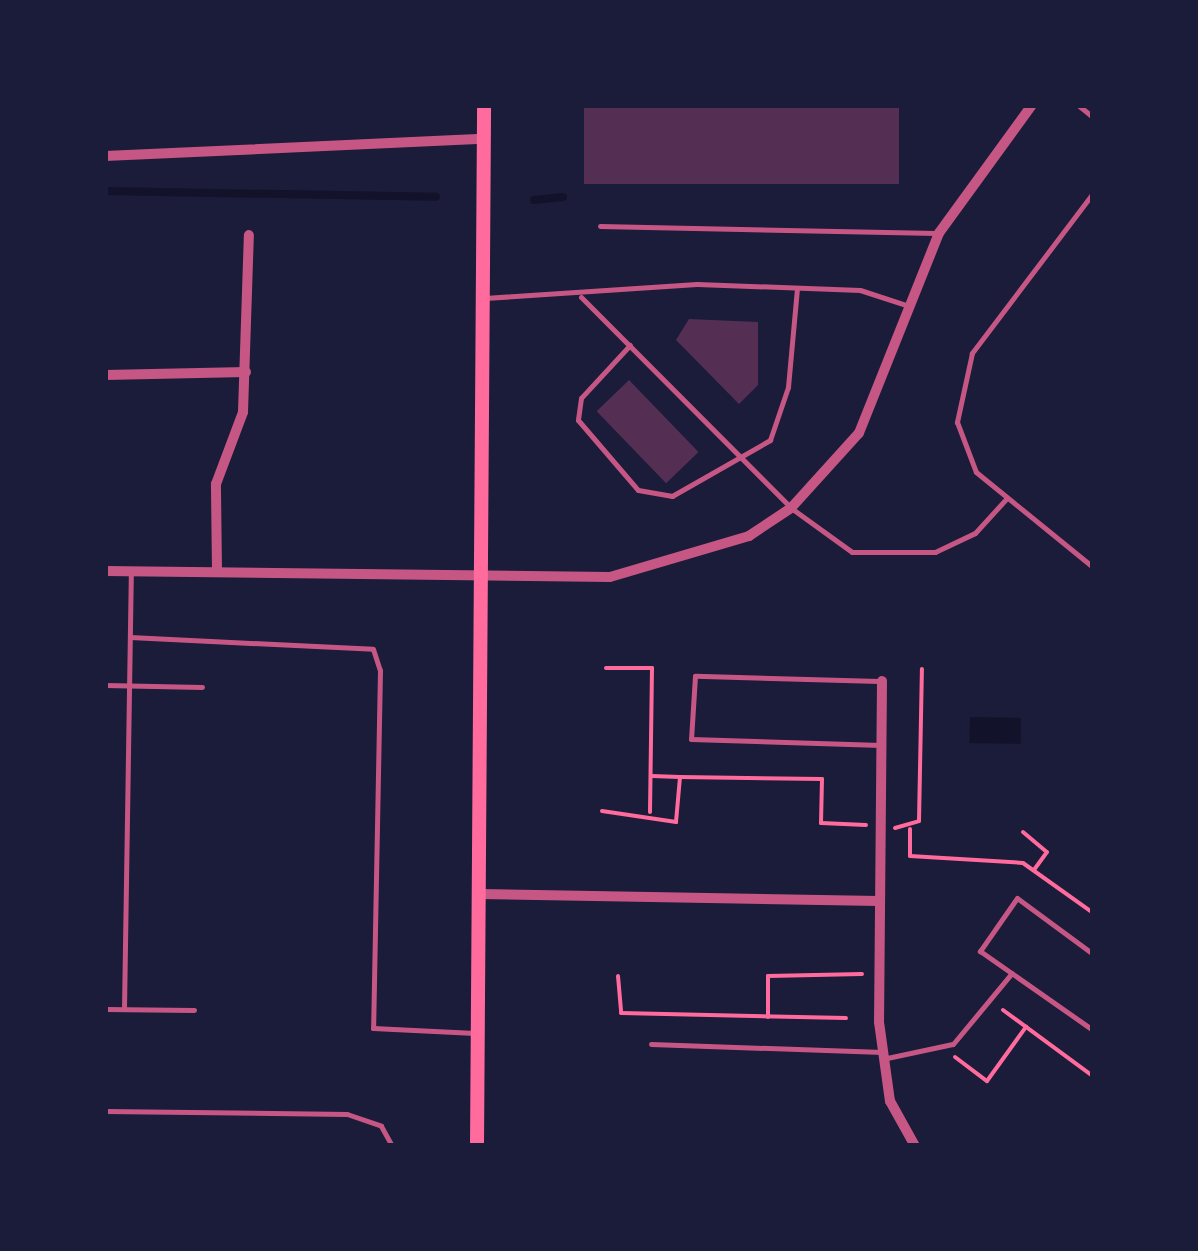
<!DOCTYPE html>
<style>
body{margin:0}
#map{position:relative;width:1198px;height:1251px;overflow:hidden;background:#1b1b3a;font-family:"Exo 2",sans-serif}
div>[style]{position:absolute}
.water>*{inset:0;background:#12122b;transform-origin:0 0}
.stream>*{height:8px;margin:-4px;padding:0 4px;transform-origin:4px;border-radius:4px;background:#12122b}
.building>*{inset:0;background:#542f53;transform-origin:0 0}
.path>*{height:4px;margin:-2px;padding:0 2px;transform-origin:2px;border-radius:2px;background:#ff6b9d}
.service>*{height:5px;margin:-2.5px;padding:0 2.5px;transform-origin:2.5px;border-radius:2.5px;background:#c65784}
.minor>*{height:10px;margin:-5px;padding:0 5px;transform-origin:5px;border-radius:5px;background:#c65784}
.secondary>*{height:14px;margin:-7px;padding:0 7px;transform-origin:7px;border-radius:7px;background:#ff6b9d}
span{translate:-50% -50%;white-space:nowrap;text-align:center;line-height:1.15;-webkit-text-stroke:10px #1b1b3a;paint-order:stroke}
.frame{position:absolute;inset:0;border:108px solid #1b1b3a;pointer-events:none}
</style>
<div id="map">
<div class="water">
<i style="left:970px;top:717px;width:51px;height:26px;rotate:1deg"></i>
</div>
<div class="stream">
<i style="left:105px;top:191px;width:331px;rotate:1deg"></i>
<i style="left:534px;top:200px;width:29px;rotate:-6deg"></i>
</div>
<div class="building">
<i style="left:584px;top:105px;width:315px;height:79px"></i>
<i style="clip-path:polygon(689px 319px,758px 322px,758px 385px,739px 404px,676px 340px)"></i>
<i style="left:629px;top:380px;width:100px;height:45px;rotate:46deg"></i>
</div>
<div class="path">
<i style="left:606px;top:668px;width:46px"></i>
<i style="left:652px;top:668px;width:144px;rotate:90.8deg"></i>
<i style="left:680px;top:777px;width:142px;rotate:0.8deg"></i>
<i style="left:822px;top:779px;width:44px;rotate:91.3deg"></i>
<i style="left:821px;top:823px;width:45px;rotate:2.5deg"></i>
<i style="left:602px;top:811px;width:75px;rotate:8.5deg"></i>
<i style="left:676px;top:822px;width:45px;rotate:-84.9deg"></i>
<i style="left:680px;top:777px;width:28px;rotate:-178deg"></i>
<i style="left:895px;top:828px;width:25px;rotate:-16deg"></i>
<i style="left:919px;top:821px;width:152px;rotate:-88.9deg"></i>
<i style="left:910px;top:829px;width:27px;rotate:90deg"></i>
<i style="left:910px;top:856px;width:113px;rotate:3.5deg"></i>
<i style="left:1023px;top:863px;width:86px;rotate:35.5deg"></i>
<i style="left:1023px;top:832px;width:31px;rotate:40deg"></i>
<i style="left:1047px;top:852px;width:22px;rotate:126deg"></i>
<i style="left:618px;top:976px;width:37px;rotate:85deg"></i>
<i style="left:621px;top:1013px;width:225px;rotate:1.3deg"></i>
<i style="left:1003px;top:1010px;width:112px;rotate:36.3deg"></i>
<i style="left:768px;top:1017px;width:41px;rotate:-90deg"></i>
<i style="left:768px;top:976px;width:94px;rotate:-1.2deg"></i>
<i style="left:955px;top:1057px;width:40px;rotate:37deg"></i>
<i style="left:987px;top:1081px;width:67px;rotate:-54.2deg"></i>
</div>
<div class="service">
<i style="left:1078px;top:105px;width:19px;rotate:39deg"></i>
<i style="left:1093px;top:193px;width:201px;rotate:127.1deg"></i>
<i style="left:972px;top:353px;width:71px;rotate:102.3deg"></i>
<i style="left:957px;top:422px;width:53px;rotate:69.2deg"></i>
<i style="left:976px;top:472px;width:151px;rotate:39.1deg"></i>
<i style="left:600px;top:226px;width:336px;rotate:1.2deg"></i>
<i style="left:581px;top:297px;width:298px;rotate:45.1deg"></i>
<i style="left:791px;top:508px;width:75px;rotate:35.8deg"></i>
<i style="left:852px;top:552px;width:83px"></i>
<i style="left:935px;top:552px;width:44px;rotate:-25.4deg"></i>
<i style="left:975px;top:533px;width:46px;rotate:-47.6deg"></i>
<i style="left:485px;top:298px;width:212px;rotate:-3.8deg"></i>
<i style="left:697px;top:284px;width:163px;rotate:2.1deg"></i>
<i style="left:860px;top:290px;width:52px;rotate:18.1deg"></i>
<i style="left:630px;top:345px;width:72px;rotate:132.8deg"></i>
<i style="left:581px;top:398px;width:22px;rotate:98deg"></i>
<i style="left:578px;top:420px;width:92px;rotate:49.4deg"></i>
<i style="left:638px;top:490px;width:35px;rotate:10deg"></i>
<i style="left:672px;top:496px;width:113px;rotate:-29.7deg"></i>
<i style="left:770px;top:440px;width:56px;rotate:-71.2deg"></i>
<i style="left:788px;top:387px;width:98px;rotate:-84.8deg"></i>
<i style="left:130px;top:637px;width:243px;rotate:2.8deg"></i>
<i style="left:373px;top:649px;width:22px;rotate:72deg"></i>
<i style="left:380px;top:670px;width:358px;rotate:91.1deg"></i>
<i style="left:373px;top:1028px;width:102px;rotate:2.8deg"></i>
<i style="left:879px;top:681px;width:184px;rotate:-178.4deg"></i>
<i style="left:695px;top:676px;width:63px;rotate:93.6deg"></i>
<i style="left:691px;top:739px;width:190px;rotate:1.8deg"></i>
<i style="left:105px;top:685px;width:97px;rotate:1.2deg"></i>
<i style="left:1093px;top:954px;width:94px;rotate:-143.6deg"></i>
<i style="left:1017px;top:898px;width:65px;rotate:124.9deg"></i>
<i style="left:980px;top:951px;width:138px;rotate:35deg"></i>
<i style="left:105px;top:1009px;width:89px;rotate:0.6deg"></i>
<i style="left:124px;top:1009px;width:435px;rotate:-89.1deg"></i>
<i style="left:651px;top:1044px;width:232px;rotate:2deg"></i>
<i style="left:887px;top:1058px;width:67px;rotate:-12deg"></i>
<i style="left:953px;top:1044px;width:92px;rotate:-50.3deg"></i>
<i style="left:105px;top:1111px;width:242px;rotate:0.7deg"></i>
<i style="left:347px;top:1114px;width:36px;rotate:19deg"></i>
<i style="left:381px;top:1126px;width:23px;rotate:61deg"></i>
</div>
<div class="minor">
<i style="left:105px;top:156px;width:378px;rotate:-2.6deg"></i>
<i style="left:105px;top:375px;width:141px;rotate:-1.2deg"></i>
<i style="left:105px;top:571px;width:505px;rotate:0.68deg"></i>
<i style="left:610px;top:577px;width:145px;rotate:-16.4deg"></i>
<i style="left:749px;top:536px;width:50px;rotate:-33.7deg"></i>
<i style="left:791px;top:508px;width:101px;rotate:-47.8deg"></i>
<i style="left:859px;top:433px;width:215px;rotate:-68.2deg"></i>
<i style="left:939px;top:233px;width:158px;rotate:-54deg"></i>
<i style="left:217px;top:572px;width:88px;rotate:-90.7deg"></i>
<i style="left:216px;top:484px;width:77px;rotate:-69.4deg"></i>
<i style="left:243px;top:412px;width:177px;rotate:-88.1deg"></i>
<i style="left:882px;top:681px;width:341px;rotate:90.5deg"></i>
<i style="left:879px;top:1022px;width:80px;rotate:82.1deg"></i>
<i style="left:890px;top:1101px;width:51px;rotate:60.9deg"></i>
<i style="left:479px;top:894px;width:400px;rotate:1deg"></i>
</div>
<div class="secondary">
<i style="left:477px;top:1146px;width:1041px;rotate:-89.61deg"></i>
</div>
<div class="frame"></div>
</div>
